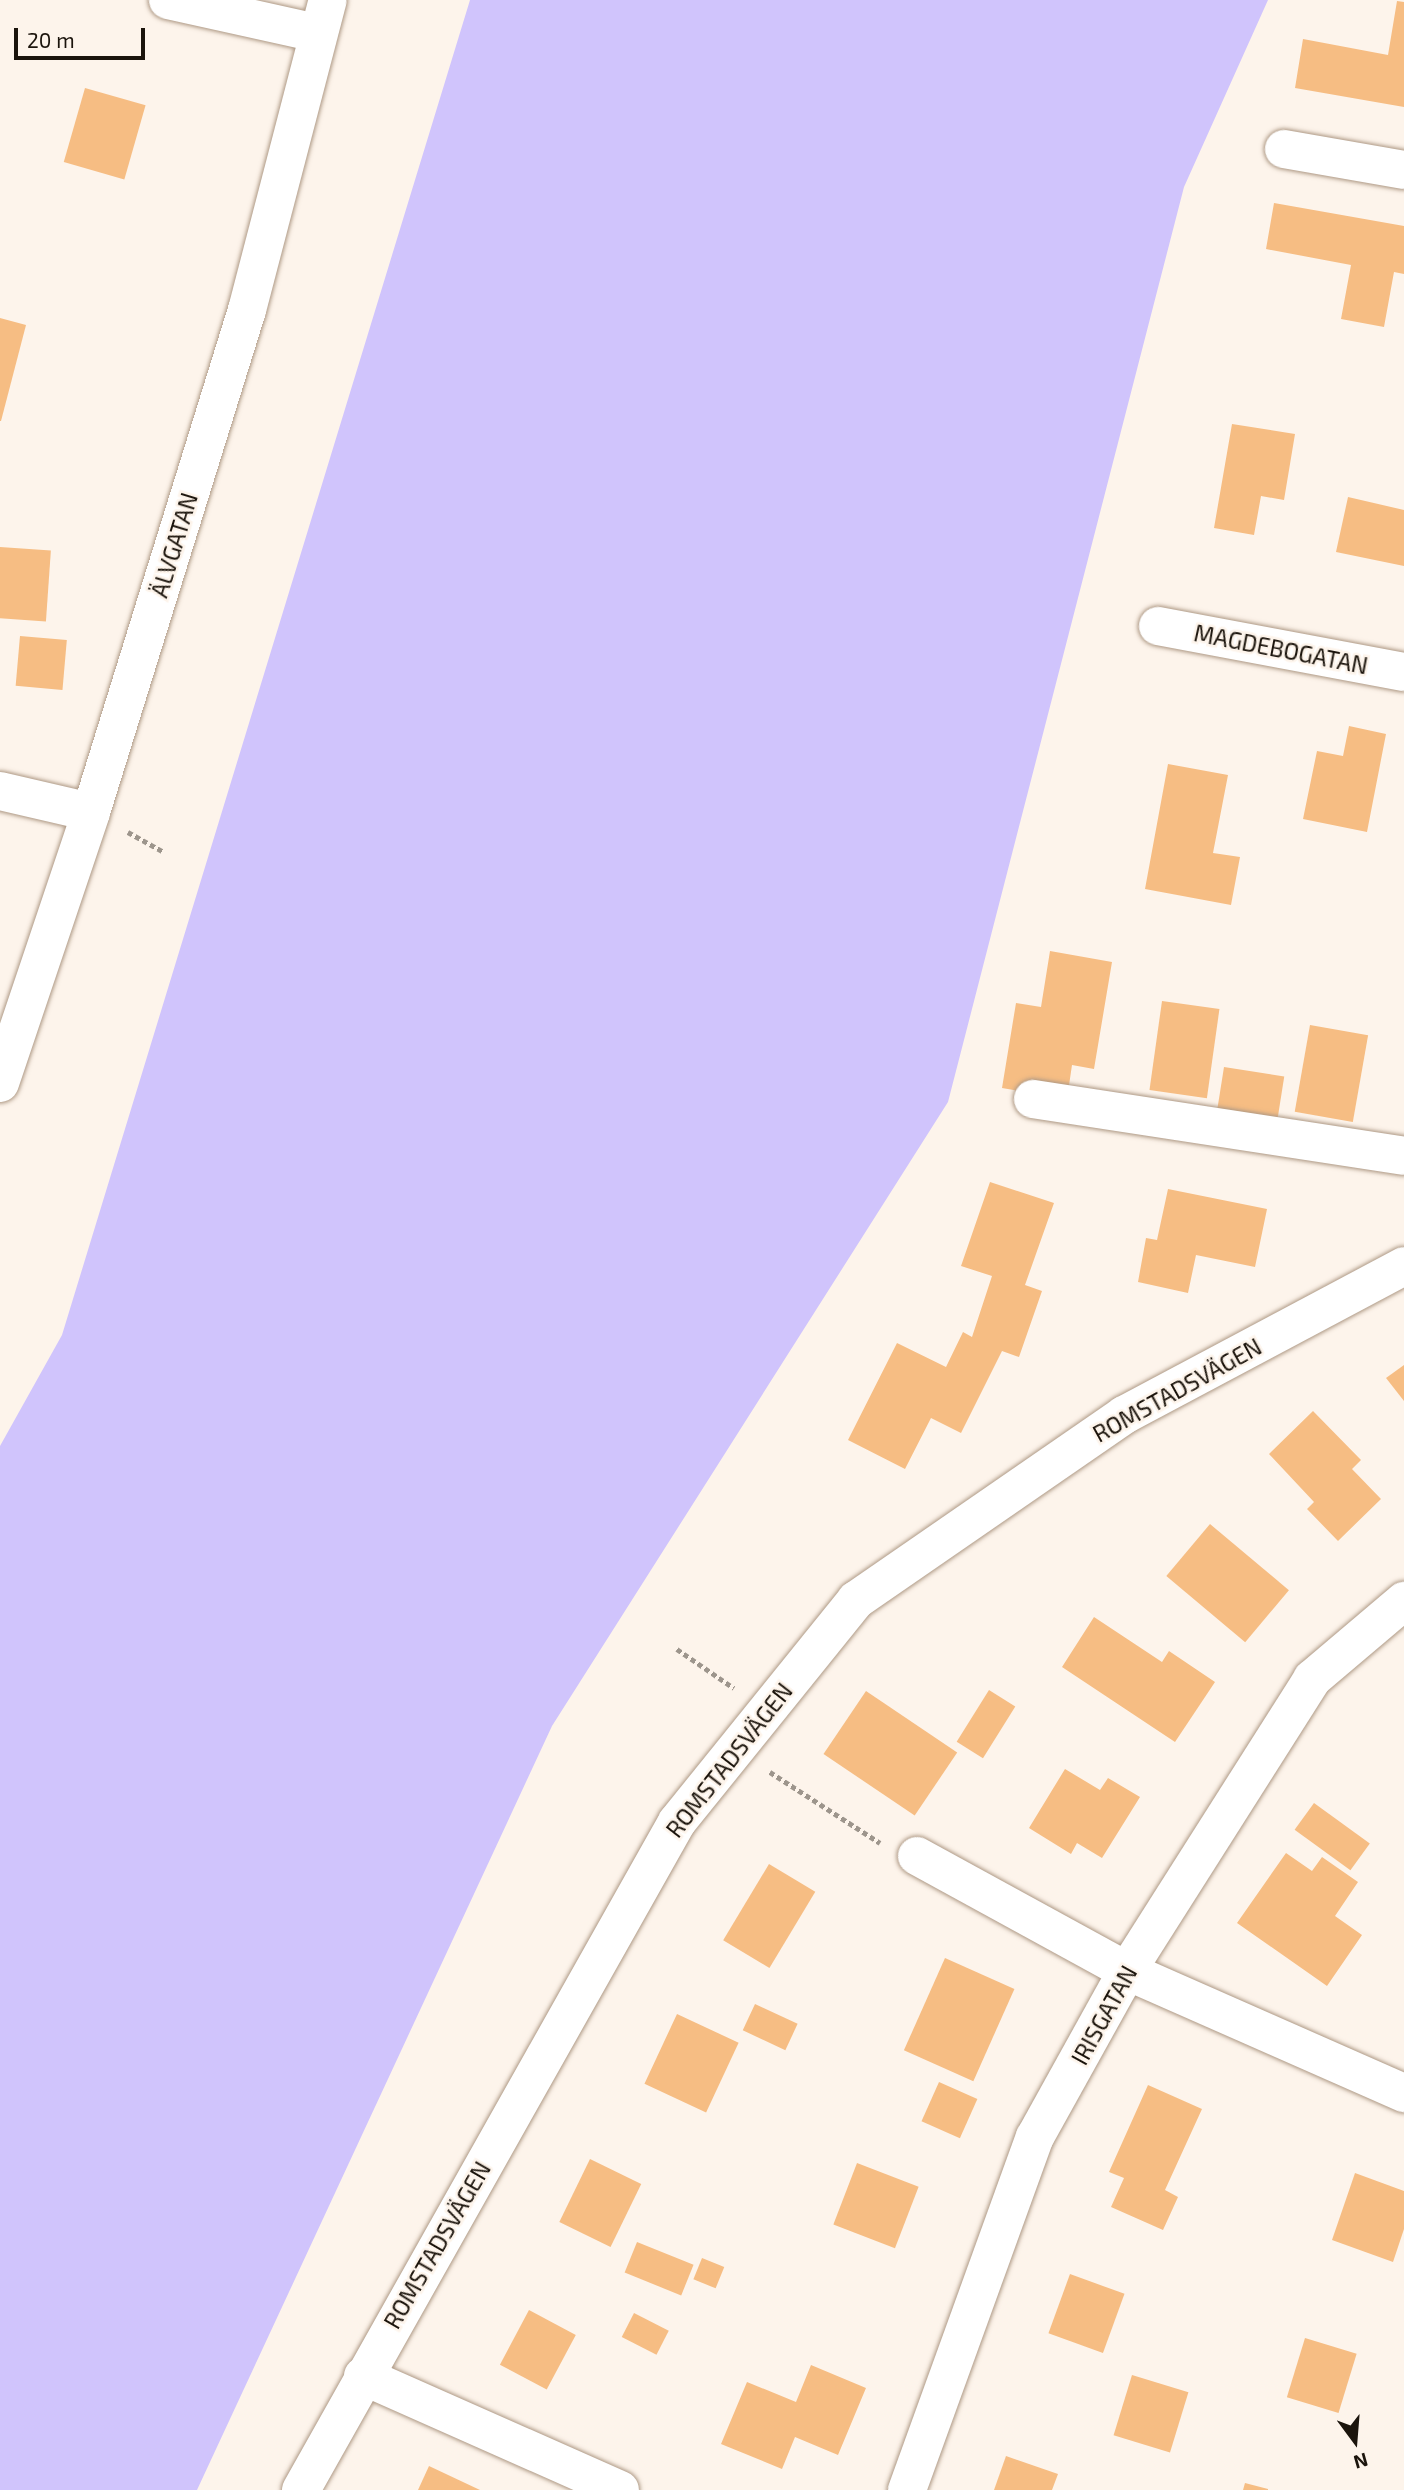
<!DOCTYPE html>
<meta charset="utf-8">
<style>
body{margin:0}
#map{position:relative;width:1404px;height:2490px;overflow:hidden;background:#fdf4eb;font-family:"Exo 2",sans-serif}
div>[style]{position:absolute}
.water>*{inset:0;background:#d0c4fc}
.building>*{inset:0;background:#f6bd83;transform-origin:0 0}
.path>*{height:4.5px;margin-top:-2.25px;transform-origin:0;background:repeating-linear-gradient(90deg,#9d958c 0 5px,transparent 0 8.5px)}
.roads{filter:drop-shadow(0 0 2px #ae9985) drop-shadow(0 0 2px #ae9985)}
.minor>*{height:38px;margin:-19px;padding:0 19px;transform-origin:19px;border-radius:19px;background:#fff}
span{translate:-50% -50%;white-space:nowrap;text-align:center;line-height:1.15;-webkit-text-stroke:5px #fdf4eb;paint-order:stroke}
.street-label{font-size:23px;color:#1b140c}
.north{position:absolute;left:1320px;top:2406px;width:70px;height:70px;-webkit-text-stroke:5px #fdf4eb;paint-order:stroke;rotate:164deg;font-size:19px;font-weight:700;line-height:28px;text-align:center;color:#1b140c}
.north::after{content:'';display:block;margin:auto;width:24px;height:32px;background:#1b140c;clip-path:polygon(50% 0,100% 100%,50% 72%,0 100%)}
.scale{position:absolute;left:14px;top:28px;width:131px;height:32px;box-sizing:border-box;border:4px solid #1b140c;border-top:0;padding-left:9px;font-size:21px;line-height:24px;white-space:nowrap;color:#1b140c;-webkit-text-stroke:5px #fdf4eb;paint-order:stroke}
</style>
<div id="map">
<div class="water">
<i style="clip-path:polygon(470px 0,1268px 0,1184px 187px,948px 1102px,552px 1726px,197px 2490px,0 2490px,0 1446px,62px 1335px)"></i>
</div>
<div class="building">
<i style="clip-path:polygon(1397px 1px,1404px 2px,1404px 107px,1295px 88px,1303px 39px,1388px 55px)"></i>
<i style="left:85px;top:88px;width:63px;height:77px;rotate:16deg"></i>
<i style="clip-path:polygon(1274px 203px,1404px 226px,1404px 274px,1394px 272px,1384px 327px,1341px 319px,1351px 265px,1266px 249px)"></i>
<i style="clip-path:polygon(0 318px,26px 325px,1px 421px,0 421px)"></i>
<i style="clip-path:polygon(1232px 424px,1295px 434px,1284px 500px,1261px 496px,1254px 535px,1214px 528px)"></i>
<i style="clip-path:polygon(1348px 497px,1404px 510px,1404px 566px,1336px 552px)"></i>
<i style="left:0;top:547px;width:51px;height:71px;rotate:4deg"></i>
<i style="left:20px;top:636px;width:47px;height:50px;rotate:5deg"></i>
<i style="clip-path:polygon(1349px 726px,1386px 734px,1367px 832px,1303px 819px,1317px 751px,1343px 756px)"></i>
<i style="clip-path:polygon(1168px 764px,1228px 775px,1213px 853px,1240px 857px,1231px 905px,1145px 889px)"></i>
<i style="clip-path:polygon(1050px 951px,1112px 962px,1094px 1069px,1072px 1065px,1067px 1099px,1002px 1088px,1016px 1003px,1041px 1007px)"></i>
<i style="left:1162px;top:1001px;width:58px;height:90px;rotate:8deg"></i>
<i style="left:1310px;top:1025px;width:59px;height:88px;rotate:10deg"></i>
<i style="left:1224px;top:1067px;width:61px;height:49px;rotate:9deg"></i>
<i style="clip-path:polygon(990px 1182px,1054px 1203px,1025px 1285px,1042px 1291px,1019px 1357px,1002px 1351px,961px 1433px,931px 1418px,905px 1469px,848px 1440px,897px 1343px,946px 1367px,963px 1332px,972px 1337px,992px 1276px,961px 1266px)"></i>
<i style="clip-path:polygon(1168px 1189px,1267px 1209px,1255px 1267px,1196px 1255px,1188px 1293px,1138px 1282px,1146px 1238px,1157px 1240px)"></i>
<i style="clip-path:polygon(1404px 1365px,1404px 1401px,1386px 1378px)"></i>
<i style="clip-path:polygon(1313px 1411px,1361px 1460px,1352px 1469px,1381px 1499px,1338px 1541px,1307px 1509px,1314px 1502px,1269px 1454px)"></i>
<i style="left:1210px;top:1524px;width:103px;height:68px;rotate:40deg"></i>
<i style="clip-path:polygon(1094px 1617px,1162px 1662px,1169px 1651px,1215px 1682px,1175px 1742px,1062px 1667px)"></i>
<i style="left:989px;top:1690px;width:31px;height:61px;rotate:32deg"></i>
<i style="left:866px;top:1691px;width:110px;height:76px;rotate:34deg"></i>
<i style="clip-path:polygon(1065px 1769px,1100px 1790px,1108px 1778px,1140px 1797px,1102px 1858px,1077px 1843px,1071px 1854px,1029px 1828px)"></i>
<i style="left:1314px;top:1803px;width:69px;height:33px;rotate:36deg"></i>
<i style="clip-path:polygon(1286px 1853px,1312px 1871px,1322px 1857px,1358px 1882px,1335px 1916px,1362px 1935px,1327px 1986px,1237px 1923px)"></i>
<i style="left:769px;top:1864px;width:54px;height:89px;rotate:31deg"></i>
<i style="left:945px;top:1958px;width:76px;height:101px;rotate:24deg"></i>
<i style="left:755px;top:2004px;width:47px;height:29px;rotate:25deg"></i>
<i style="left:677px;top:2014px;width:68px;height:77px;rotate:25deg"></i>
<i style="left:939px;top:2082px;width:42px;height:43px;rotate:24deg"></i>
<i style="clip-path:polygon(1148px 2085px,1202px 2109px,1165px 2190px,1178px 2197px,1163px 2230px,1111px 2207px,1124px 2178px,1109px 2172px)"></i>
<i style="left:590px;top:2159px;width:57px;height:70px;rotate:26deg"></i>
<i style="left:857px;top:2163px;width:66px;height:66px;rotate:21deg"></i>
<i style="clip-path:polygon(1355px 2173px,1404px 2191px,1404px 2229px,1393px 2262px,1332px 2240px)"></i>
<i style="left:637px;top:2242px;width:61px;height:33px;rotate:22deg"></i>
<i style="left:702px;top:2258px;width:24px;height:23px;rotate:22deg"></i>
<i style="left:1070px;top:2274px;width:58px;height:63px;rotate:20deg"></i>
<i style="left:529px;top:2310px;width:53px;height:62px;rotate:28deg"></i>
<i style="left:634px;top:2313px;width:39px;height:27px;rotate:27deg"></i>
<i style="left:1305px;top:2338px;width:54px;height:62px;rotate:17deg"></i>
<i style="clip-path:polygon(811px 2365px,866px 2388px,838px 2455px,795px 2437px,782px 2469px,721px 2444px,747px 2382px,796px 2402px)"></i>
<i style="left:1132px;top:2375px;width:59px;height:63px;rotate:17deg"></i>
<i style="clip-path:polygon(1006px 2456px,1058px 2474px,1052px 2490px,994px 2490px)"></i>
<i style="clip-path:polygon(429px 2466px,480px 2490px,418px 2490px)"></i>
<i style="clip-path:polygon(1245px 2483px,1268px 2489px,1268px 2490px,1243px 2490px)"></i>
</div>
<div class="path">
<i style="left:128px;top:832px;width:41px;rotate:29.1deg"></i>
<i style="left:677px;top:1649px;width:69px;rotate:34.4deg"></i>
<i style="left:770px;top:1772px;width:131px;rotate:32.8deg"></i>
</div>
<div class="roads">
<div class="minor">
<i style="left:168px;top:0;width:153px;rotate:12.5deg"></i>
<i style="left:1284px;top:149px;width:122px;rotate:9.9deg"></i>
<i style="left:1158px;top:626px;width:250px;rotate:10.6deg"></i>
<i style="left:0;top:791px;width:93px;rotate:13deg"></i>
<i style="left:0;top:1083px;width:286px;rotate:-71.4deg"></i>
<i style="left:91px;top:812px;width:526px;rotate:-72.74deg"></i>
<i style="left:247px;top:310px;width:320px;rotate:-75.4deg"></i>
<i style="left:1033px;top:1099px;width:375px;rotate:8.7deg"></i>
<i style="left:917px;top:1856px;width:239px;rotate:28.7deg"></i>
<i style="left:1127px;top:1971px;width:303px;rotate:23.8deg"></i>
<i style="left:363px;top:2376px;width:281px;rotate:23.9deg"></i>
<i style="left:301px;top:2490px;width:767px;rotate:-60.63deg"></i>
<i style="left:677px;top:1822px;width:285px;rotate:-51.1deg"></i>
<i style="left:856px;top:1600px;width:326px;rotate:-34.6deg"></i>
<i style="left:1124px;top:1415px;width:317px;rotate:-28deg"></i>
<i style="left:907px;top:2490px;width:375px;rotate:-70.1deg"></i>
<i style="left:1035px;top:2137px;width:190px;rotate:-61deg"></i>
<i style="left:1127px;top:1971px;width:346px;rotate:-57.6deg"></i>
<i style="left:1312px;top:1679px;width:121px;rotate:-40.3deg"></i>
</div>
</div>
<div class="street-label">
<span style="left:174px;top:545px;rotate:-73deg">ÄLVGATAN</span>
<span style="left:1281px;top:649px;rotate:11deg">MAGDEBOGATAN</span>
<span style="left:1177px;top:1390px;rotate:-29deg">ROMSTADSVÄGEN</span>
<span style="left:729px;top:1760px;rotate:-52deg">ROMSTADSVÄGEN</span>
<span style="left:1104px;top:2015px;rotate:-61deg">IRISGATAN</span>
<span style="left:437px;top:2245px;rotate:-60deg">ROMSTADSVÄGEN</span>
</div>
<div class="north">N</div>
<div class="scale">20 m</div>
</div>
